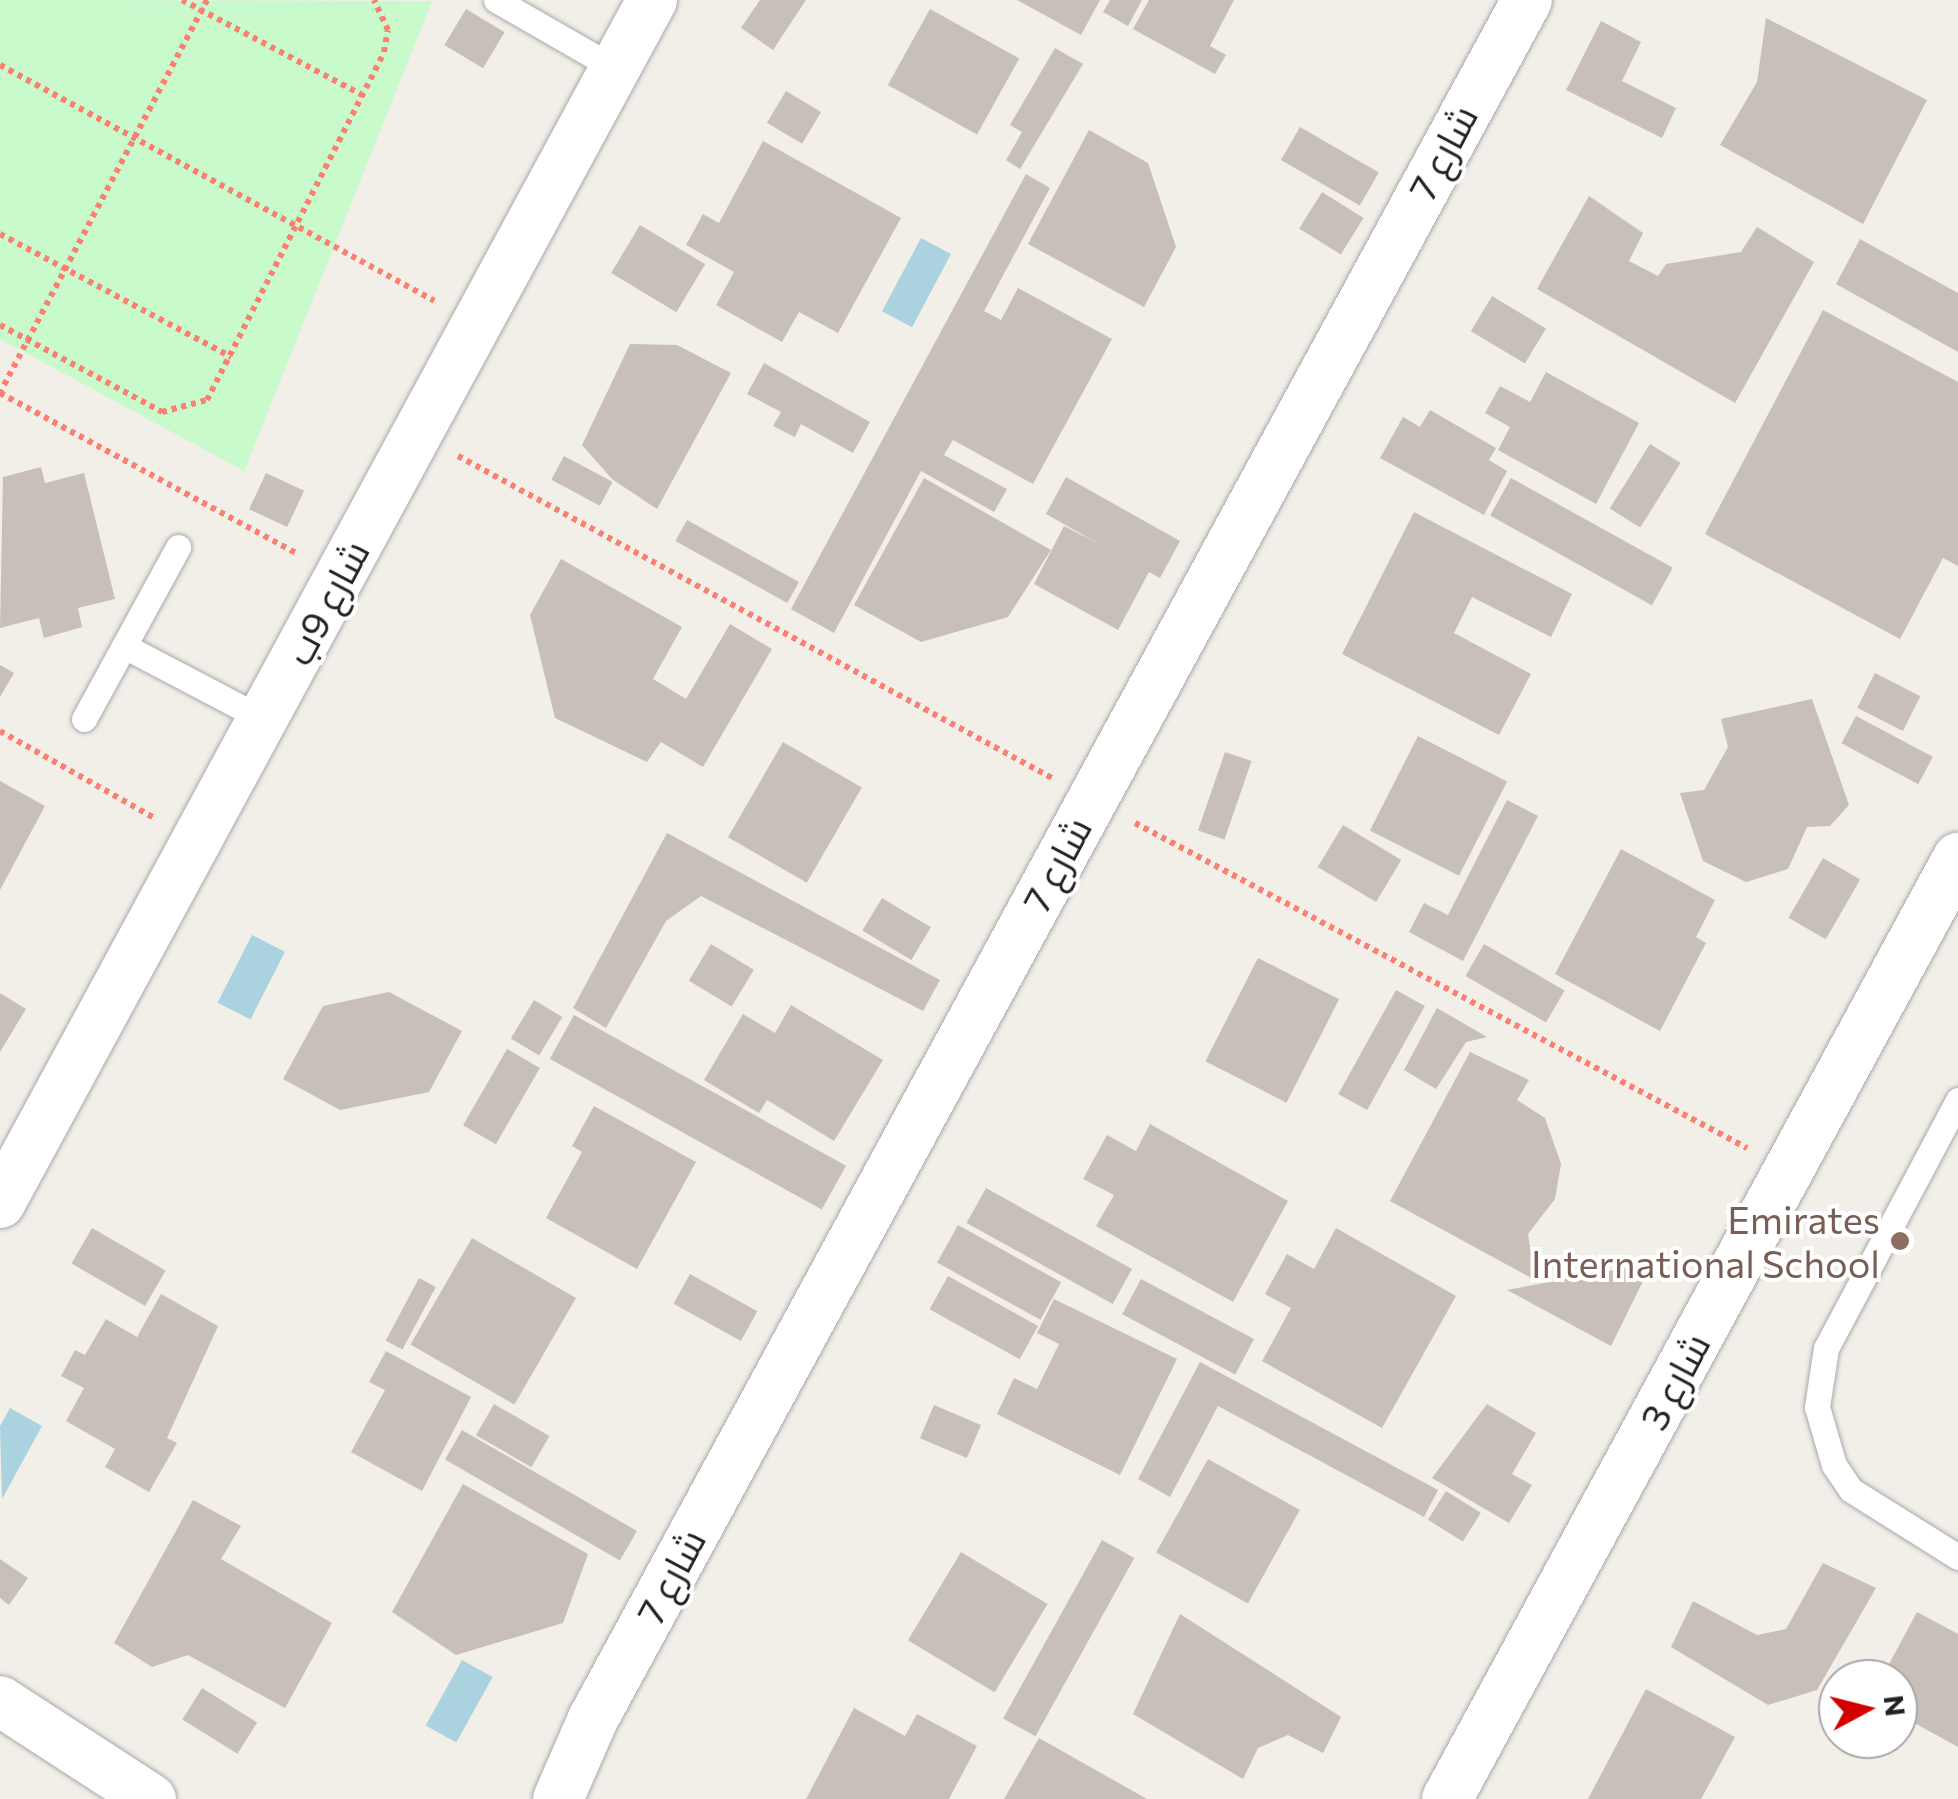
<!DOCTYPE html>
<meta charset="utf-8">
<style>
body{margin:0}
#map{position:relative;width:1958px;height:1799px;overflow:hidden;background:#f2efe9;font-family:Commissioner,Cairo,sans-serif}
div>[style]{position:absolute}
.park>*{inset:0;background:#c8facc}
.water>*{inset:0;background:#aad3df;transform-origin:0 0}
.building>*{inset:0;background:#c7bfb8;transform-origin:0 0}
.path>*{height:6px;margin-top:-3px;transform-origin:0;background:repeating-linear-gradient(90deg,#fa8072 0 5px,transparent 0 10px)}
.roads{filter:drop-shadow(0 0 2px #a9a9a9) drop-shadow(0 0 2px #a9a9a9)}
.service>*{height:25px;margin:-12.5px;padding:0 12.5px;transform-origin:12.5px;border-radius:12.5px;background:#fff}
.minor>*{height:50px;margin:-25px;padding:0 25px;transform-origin:25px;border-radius:25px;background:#fff}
.dots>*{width:28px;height:28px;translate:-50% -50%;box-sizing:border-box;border:5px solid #fff;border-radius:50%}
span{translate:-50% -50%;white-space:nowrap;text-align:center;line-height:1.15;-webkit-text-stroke:8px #fff;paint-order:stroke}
.street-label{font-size:38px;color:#222}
.education-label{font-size:38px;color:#785e54}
.right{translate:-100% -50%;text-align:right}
.north{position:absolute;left:1818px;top:1659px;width:100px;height:100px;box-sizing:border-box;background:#fff;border:2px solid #a7a7a7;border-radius:50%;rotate:83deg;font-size:28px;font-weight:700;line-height:40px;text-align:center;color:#222}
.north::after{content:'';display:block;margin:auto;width:35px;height:45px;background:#d40000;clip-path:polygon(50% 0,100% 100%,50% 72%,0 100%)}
</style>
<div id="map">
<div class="park">
<i style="clip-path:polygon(0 0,432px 1px,244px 471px,0 339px)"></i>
</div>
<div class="water">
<i style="left:921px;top:238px;width:34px;height:83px;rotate:28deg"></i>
<i style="left:252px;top:935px;width:37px;height:76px;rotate:27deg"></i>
<i style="clip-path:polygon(10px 1408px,42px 1426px,2px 1499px,0 1426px)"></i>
<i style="left:462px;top:1660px;width:35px;height:75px;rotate:29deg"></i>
</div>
<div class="building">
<i style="clip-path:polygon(760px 0,806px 0,773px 50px,741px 28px)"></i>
<i style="clip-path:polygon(1017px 0,1100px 0,1081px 35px)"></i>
<i style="clip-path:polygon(1110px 0,1142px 0,1128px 26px,1103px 12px)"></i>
<i style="clip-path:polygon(1149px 0,1234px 0,1210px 46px,1226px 55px,1215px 74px,1133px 29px)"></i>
<i style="left:466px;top:9px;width:45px;height:42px;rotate:31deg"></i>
<i style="left:930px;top:9px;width:102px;height:87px;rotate:29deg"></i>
<i style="clip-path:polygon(1766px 18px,1927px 100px,1863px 224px,1720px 145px,1757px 82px)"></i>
<i style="clip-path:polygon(1601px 21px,1641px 42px,1622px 81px,1676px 108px,1662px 138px,1566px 90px)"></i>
<i style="clip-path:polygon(1055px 48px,1083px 64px,1020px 169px,1006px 160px,1022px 132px,1010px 125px)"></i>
<i style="left:786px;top:91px;width:41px;height:37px;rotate:31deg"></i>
<i style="left:1300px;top:127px;width:91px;height:38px;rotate:30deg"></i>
<i style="clip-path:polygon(1089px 130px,1148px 163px,1176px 247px,1144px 307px,1028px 244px)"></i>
<i style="clip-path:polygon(763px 141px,901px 218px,838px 333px,799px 312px,782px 342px,716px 305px,734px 272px,686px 245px,703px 214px,719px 223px)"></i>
<i style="clip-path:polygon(1026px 174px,1050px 188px,984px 311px,1001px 320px,1018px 288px,1112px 339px,1033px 484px,953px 440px,944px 455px,1007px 489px,994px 512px,921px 471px,834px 633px,791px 609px)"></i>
<i style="left:1322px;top:192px;width:49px;height:43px;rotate:32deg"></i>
<i style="clip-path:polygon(1589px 196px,1643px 233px,1629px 261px,1658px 276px,1666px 264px,1741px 252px,1757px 227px,1814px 262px,1735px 403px,1537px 289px)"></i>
<i style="left:640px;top:225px;width:76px;height:56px;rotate:31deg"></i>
<i style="clip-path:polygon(1860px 239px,1958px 293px,1958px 352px,1836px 284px)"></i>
<i style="left:1492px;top:296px;width:63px;height:41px;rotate:31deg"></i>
<i style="clip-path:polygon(1823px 310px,1958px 382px,1958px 566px,1943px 558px,1900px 639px,1705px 534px)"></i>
<i style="clip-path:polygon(630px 344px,677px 345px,731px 373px,657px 509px,612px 479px,582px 445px)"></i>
<i style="clip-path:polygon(764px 363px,870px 422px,853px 453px,801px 424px,795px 437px,773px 426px,781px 412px,747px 394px)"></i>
<i style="clip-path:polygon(1546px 372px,1639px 423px,1596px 504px,1498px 450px,1510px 427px,1485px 413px,1500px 386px,1530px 402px)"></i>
<i style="clip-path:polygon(1430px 410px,1496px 448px,1489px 460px,1507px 471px,1484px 515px,1380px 458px,1403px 417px,1420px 427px)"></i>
<i style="left:1650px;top:444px;width:36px;height:76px;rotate:32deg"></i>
<i style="left:564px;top:456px;width:55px;height:27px;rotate:28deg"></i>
<i style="clip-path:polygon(41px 467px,45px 483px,84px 473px,115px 599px,78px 608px,82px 627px,44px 638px,39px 618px,0 628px,3px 477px)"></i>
<i style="left:266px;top:473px;width:42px;height:40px;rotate:25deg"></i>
<i style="clip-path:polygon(1066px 477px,1180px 541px,1160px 578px,1149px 572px,1118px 630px,1034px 584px,1064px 526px,1099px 544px,1046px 514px)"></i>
<i style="clip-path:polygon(924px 478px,1051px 550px,1008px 617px,921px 642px,854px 605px)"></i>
<i style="left:1511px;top:478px;width:185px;height:43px;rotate:29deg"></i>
<i style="clip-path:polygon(1414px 512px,1572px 594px,1551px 637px,1472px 597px,1454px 633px,1531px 674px,1499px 735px,1342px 654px)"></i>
<i style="left:687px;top:520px;width:128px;height:24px;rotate:29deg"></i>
<i style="clip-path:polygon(561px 559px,682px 627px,653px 679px,686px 699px,730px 624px,772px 649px,703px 767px,661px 742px,647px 762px,555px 718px,530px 615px)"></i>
<i style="clip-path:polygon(0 665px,14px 673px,0 697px)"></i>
<i style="left:1875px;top:673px;width:51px;height:39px;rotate:27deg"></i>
<i style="clip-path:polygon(1812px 699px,1849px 805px,1830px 826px,1807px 827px,1788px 869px,1746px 882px,1703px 861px,1680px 793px,1704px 790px,1728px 747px,1721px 719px)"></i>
<i style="left:1856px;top:716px;width:87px;height:31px;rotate:28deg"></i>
<i style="left:1418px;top:736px;width:100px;height:106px;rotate:27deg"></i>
<i style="left:783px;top:742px;width:91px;height:110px;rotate:30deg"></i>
<i style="left:1225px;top:752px;width:28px;height:83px;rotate:19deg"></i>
<i style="clip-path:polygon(0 781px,45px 806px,0 890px)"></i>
<i style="clip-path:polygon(1507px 800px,1538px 816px,1463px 961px,1409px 932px,1424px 903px,1448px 915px)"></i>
<i style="left:1343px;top:825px;width:68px;height:49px;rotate:31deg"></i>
<i style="clip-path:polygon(667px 833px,940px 980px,923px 1011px,701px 896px,666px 921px,606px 1028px,573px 1008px)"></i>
<i style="clip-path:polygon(1621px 849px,1715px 900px,1696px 937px,1706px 943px,1660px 1031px,1555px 974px)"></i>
<i style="left:1823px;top:858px;width:43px;height:69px;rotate:30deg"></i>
<i style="left:882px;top:898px;width:57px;height:38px;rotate:31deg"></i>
<i style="left:711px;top:944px;width:50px;height:43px;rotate:31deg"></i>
<i style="left:1484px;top:944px;width:93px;height:37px;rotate:30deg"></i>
<i style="left:1258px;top:958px;width:91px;height:116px;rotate:27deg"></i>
<i style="left:1396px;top:990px;width:33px;height:119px;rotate:29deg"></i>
<i style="clip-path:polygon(389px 992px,462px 1031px,429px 1092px,340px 1110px,283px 1079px,323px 1006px)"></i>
<i style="clip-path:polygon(0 993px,26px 1009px,0 1052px)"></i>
<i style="left:534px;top:1000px;width:33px;height:45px;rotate:31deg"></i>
<i style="clip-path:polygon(791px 1005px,883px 1060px,834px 1141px,767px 1100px,759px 1113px,704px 1080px,743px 1014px,775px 1033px)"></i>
<i style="clip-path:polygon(1437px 1008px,1487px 1037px,1466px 1042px,1436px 1089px,1404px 1070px)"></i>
<i style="left:574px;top:1015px;width:311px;height:50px;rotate:29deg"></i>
<i style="left:507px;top:1049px;width:38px;height:88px;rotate:30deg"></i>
<i style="clip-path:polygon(1470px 1052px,1529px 1080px,1517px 1100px,1545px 1118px,1561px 1164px,1555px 1199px,1528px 1234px,1535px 1280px,1390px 1201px)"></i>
<i style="clip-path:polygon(594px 1106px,696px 1162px,637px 1269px,546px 1218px,582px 1152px,572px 1146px)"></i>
<i style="clip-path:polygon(1150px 1124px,1288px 1201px,1233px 1302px,1096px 1226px,1114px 1195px,1083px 1179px,1107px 1135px,1136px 1151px)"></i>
<i style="left:986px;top:1188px;width:167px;height:40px;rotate:29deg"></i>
<i style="left:958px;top:1225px;width:118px;height:43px;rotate:29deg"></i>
<i style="left:92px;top:1228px;width:85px;height:41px;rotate:30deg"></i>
<i style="clip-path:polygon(1336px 1228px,1456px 1296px,1382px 1428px,1262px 1361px,1291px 1308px,1265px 1294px,1287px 1254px,1314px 1269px)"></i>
<i style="left:472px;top:1238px;width:120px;height:123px;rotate:30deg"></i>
<i style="clip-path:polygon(1652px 1263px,1611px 1346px,1507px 1290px)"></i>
<i style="left:690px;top:1274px;width:77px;height:34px;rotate:29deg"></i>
<i style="left:948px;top:1276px;width:103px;height:38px;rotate:29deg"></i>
<i style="left:419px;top:1278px;width:19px;height:71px;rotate:28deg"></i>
<i style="left:1141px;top:1279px;width:128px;height:40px;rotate:28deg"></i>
<i style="clip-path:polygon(161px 1294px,218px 1326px,167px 1438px,177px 1443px,149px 1492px,105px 1467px,115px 1449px,66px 1421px,84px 1388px,61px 1376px,75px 1350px,85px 1355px,106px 1319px,137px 1337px)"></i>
<i style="clip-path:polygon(1054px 1299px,1177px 1359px,1120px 1475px,997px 1414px,1014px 1378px,1037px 1389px,1059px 1344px,1037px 1333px)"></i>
<i style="clip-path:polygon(386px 1351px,471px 1397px,422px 1491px,351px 1452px,385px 1390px,369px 1382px)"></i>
<i style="clip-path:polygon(1200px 1362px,1438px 1490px,1424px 1517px,1218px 1406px,1170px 1497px,1138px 1479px)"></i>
<i style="left:494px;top:1404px;width:64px;height:36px;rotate:30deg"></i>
<i style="clip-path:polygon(1487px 1404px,1536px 1433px,1512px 1474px,1532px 1485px,1509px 1523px,1432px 1478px)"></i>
<i style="left:934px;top:1405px;width:51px;height:36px;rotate:23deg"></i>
<i style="left:462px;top:1430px;width:202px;height:34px;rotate:30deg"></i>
<i style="left:1208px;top:1459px;width:105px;height:107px;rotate:29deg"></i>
<i style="clip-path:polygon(463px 1484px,588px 1554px,563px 1623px,456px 1655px,392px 1612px)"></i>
<i style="left:1446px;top:1491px;width:41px;height:34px;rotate:32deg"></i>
<i style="clip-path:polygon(193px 1500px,241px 1526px,221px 1559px,332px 1623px,285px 1708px,188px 1655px,152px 1667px,114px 1643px)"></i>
<i style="left:1102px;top:1540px;width:37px;height:204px;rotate:29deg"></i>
<i style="left:961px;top:1552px;width:101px;height:103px;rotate:31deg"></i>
<i style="clip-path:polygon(0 1559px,28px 1578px,9px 1605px,0 1598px)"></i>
<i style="clip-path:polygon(1823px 1563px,1876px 1588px,1817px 1690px,1768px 1705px,1671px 1647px,1693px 1601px,1757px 1635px,1786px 1629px)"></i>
<i style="clip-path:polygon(1917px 1612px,1958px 1634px,1958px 1747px,1898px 1714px,1898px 1679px,1881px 1679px)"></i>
<i style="clip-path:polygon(1180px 1614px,1341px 1717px,1323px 1753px,1288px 1735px,1258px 1748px,1243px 1779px,1133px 1714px)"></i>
<i style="left:202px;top:1688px;width:65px;height:37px;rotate:32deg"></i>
<i style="clip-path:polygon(1646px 1689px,1735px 1737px,1701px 1799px,1588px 1799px)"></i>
<i style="clip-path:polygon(854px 1708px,905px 1736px,917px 1714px,977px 1746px,949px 1799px,806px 1799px)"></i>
<i style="clip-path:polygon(1039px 1738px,1147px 1799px,1004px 1799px)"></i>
</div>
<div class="path">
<i style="left:182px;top:0;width:204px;rotate:27.8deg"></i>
<i style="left:207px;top:0;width:444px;rotate:117.8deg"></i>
<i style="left:0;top:393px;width:340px;rotate:28.4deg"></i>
<i style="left:0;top:65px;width:494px;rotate:28.5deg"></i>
<i style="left:0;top:234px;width:262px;rotate:28deg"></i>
<i style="left:0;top:325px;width:184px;rotate:28.2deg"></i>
<i style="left:162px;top:412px;width:47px;rotate:-14.9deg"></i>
<i style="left:207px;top:400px;width:390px;rotate:-63deg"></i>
<i style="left:384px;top:52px;width:22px;rotate:-80deg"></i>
<i style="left:388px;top:30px;width:33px;rotate:-115deg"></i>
<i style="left:458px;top:456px;width:678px;rotate:28.46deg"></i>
<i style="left:0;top:731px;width:179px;rotate:29.4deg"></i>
<i style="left:1135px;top:823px;width:693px;rotate:27.97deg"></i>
</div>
<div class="roads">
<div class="service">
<i style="left:496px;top:0;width:138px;rotate:29.9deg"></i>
<i style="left:124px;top:646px;width:157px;rotate:27.7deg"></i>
<i style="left:84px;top:719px;width:196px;rotate:-61.3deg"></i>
<i style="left:1958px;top:1100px;width:281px;rotate:118deg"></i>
<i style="left:1826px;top:1348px;width:60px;rotate:98.7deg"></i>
<i style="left:1817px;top:1407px;width:60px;rotate:73.7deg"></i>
<i style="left:1834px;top:1465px;width:30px;rotate:56deg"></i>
<i style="left:1851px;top:1490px;width:126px;rotate:32.1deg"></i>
</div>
<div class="minor">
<i style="left:0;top:1203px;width:1368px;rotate:-61.54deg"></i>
<i style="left:0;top:1701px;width:180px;rotate:33deg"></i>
<i style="left:558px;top:1799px;width:87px;rotate:-66.4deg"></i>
<i style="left:593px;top:1719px;width:1956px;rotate:-61.48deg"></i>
<i style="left:1447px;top:1799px;width:1071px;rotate:-61.5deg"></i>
</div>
</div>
<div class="dots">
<i style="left:1900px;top:1241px;background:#8d6e63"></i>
</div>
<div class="street-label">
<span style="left:1442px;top:152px;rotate:-62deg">شارع 7</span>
<span style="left:326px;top:602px;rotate:-62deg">شارع 9ب</span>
<span style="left:1056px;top:864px;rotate:-62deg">شارع 7</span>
<span style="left:1674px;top:1381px;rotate:-62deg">شارع 3</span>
<span style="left:670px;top:1576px;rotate:-62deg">شارع 7</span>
</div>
<div class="education-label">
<span class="right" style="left:1880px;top:1241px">Emirates<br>International School</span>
</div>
<div class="north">N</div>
</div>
